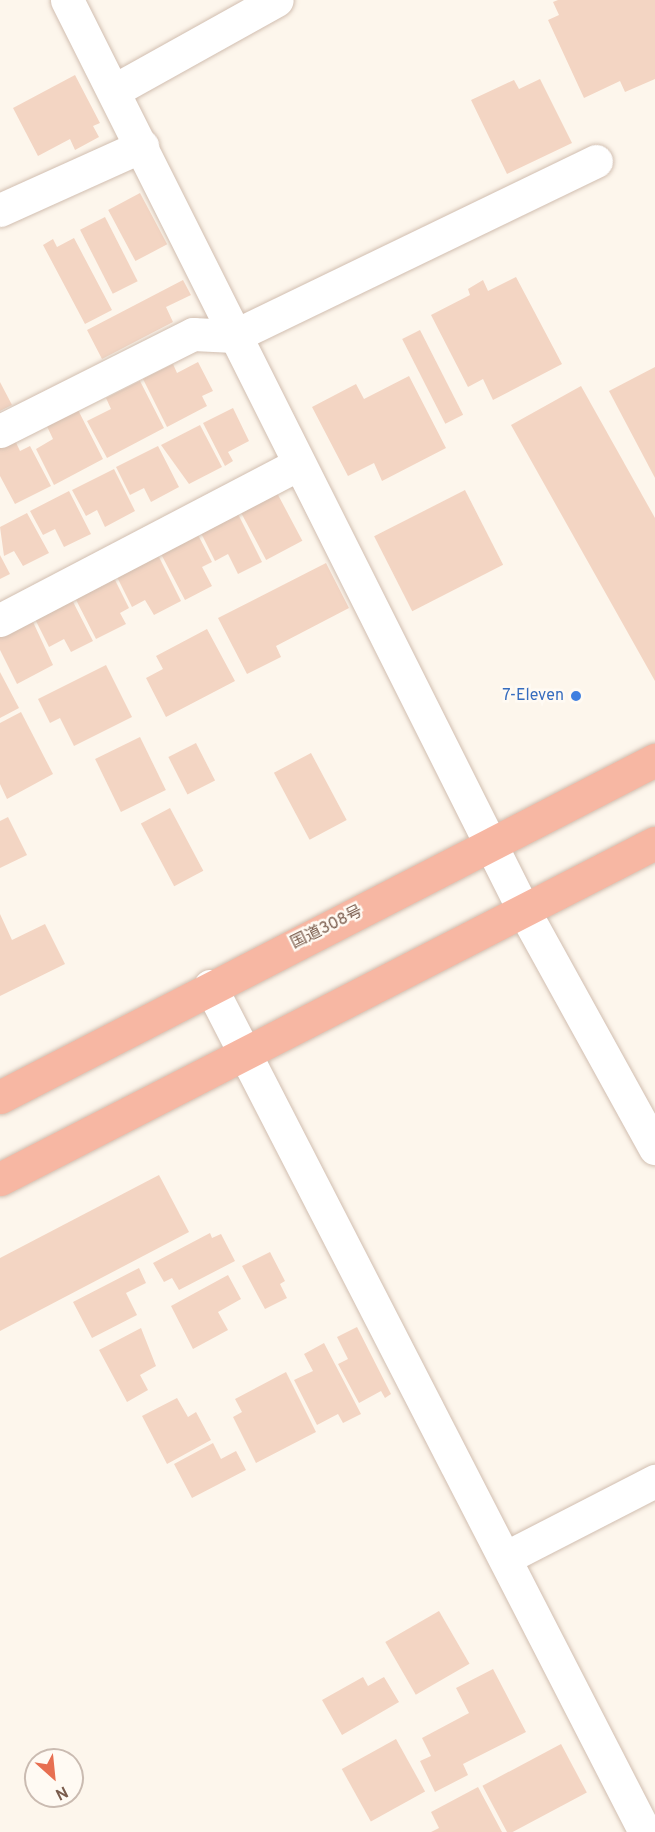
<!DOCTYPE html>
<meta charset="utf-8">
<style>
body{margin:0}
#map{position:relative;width:655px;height:1832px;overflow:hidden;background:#fdf6ec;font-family:Overpass,"Noto Sans JP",sans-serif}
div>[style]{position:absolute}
.building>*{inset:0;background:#f3d5c3;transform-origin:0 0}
.roads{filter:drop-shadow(0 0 2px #d1beb0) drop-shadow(0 0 2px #d1beb0)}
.minor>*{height:33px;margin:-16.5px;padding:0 16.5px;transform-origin:16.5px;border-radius:16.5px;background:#fff}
.highway>*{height:33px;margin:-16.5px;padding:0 16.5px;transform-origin:16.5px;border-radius:16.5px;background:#f7b7a3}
.dots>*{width:16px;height:16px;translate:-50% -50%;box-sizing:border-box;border:3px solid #fffaf3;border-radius:50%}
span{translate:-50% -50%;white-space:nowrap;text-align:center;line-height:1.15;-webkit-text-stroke:5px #fffaf3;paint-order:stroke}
.shop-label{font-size:16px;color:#366cbe}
.right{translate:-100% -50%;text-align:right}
.street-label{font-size:16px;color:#7a5c4d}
.north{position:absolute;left:24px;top:1748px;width:60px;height:60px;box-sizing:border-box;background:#fffaf3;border:2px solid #cabbb1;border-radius:50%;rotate:153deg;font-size:16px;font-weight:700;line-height:24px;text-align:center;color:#7a5c4d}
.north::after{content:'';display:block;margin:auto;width:21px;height:27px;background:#e76f51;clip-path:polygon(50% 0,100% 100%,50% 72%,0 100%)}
</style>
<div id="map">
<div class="building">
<i style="clip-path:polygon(558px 0,655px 0,655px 79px,625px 92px,620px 81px,584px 98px,548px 20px,559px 15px,553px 2px)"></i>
<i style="clip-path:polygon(75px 75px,100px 123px,93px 126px,99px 137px,75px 150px,70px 139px,38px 156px,13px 108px)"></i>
<i style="clip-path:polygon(540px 79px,572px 143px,507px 174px,471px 100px,514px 80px,519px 89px)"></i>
<i style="left:140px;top:193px;width:58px;height:36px;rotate:62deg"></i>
<i style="left:105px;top:217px;width:72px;height:28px;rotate:63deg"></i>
<i style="clip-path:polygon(74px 238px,112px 310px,85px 324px,43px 245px,53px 239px,57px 247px)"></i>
<i style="clip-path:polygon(516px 277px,562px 364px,493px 400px,483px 379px,468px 387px,431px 315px,470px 295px,468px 289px,483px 280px,488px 291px)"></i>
<i style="clip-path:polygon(183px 280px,191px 295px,166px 307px,173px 322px,102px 359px,87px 330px)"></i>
<i style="left:420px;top:330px;width:95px;height:20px;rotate:63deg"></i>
<i style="clip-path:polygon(198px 362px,213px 391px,202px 396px,207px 406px,167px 427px,143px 379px,173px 364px,177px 373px)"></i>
<i style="clip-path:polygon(655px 367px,655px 478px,609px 391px)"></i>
<i style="clip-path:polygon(409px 376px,446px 448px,382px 481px,374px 463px,348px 476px,312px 407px,356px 384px,364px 399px)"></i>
<i style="clip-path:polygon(140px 381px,164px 428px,107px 458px,87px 421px,111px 409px,106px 398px)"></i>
<i style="clip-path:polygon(0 382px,12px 405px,0 411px)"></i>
<i style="clip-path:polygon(581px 386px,655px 518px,655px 681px,511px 425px)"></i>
<i style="clip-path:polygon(75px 404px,103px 459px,54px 485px,36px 449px,53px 439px,44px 420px)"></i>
<i style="clip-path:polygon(233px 408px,249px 441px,228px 452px,233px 461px,225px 466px,203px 423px)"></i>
<i style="clip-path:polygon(200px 425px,222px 467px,189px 484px,161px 445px)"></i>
<i style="clip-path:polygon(10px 430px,20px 451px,30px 446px,51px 486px,15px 504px,0 476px,0 435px)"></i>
<i style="clip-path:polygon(158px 446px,179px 487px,151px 502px,144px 488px,130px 495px,116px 467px)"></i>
<i style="clip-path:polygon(114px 469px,135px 511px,105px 527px,97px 510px,86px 516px,72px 490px)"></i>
<i style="left:465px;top:490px;width:84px;height:102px;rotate:63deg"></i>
<i style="clip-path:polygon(69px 491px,91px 534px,64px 547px,55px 529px,43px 535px,30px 511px)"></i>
<i style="left:277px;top:493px;width:54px;height:41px;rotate:62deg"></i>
<i style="clip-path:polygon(234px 506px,262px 562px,238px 574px,228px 554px,215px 561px,197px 525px)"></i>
<i style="clip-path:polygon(27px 513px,49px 553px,23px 566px,14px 551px,4px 556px,0 527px)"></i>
<i style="clip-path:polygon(197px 533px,212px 562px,202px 567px,212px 586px,185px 600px,160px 552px)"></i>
<i style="clip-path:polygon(157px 553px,181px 601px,154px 615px,145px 600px,132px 607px,116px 575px)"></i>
<i style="clip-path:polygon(0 555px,10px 574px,0 579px)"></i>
<i style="clip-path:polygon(326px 563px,349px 608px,276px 646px,281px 657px,247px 674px,218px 618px)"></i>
<i style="clip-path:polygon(109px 568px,129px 608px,120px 613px,126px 624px,96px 639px,70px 588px)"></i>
<i style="clip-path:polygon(67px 590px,93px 641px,71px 652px,64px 639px,49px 647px,30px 609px)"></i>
<i style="clip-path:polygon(27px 609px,53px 665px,17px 684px,0 650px,0 623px)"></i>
<i style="clip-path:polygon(207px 629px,235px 681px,166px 717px,146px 678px,163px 669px,156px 656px)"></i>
<i style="clip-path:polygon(106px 665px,132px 717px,74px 746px,60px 718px,50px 723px,38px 699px)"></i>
<i style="clip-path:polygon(0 672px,19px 708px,0 718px)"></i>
<i style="clip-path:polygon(21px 712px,53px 774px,7px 799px,0 784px,0 723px)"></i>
<i style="left:140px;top:737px;width:59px;height:50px;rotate:64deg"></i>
<i style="left:196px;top:743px;width:42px;height:31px;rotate:63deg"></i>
<i style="left:311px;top:753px;width:76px;height:42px;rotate:62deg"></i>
<i style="left:170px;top:808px;width:71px;height:33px;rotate:62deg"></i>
<i style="clip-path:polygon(8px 817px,27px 855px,0 868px,0 821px)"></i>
<i style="clip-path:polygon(0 914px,12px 940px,45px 924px,65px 964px,0 996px)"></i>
<i style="clip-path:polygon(159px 1175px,189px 1232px,0 1331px,0 1258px)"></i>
<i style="clip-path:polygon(210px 1233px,212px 1238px,221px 1234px,235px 1261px,179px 1290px,172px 1278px,164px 1282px,153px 1263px)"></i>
<i style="clip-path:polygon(270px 1252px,285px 1281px,280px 1284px,287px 1298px,265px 1309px,242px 1266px)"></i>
<i style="clip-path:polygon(139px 1268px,146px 1283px,126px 1293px,137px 1315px,92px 1338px,73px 1302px)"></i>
<i style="clip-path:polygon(228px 1275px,241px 1299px,218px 1312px,228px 1330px,193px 1349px,171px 1306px)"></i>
<i style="clip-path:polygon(357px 1327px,391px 1394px,385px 1398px,381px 1391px,359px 1403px,338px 1364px,348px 1359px,337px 1337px)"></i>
<i style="clip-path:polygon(141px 1328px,156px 1366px,140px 1375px,148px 1390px,127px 1402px,99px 1350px)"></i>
<i style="clip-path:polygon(324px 1343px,361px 1414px,343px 1423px,338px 1414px,317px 1425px,294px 1380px,313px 1371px,304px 1354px)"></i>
<i style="clip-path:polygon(286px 1372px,316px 1432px,256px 1463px,233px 1417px,242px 1412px,235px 1399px)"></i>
<i style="clip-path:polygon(177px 1398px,188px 1417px,196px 1412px,211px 1440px,167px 1464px,142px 1416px)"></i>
<i style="clip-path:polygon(213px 1443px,221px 1459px,236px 1451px,246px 1470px,192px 1498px,174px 1464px)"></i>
<i style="left:439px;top:1611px;width:61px;height:62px;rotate:60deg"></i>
<i style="clip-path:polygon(493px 1669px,526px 1732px,463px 1764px,468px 1775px,435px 1792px,420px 1761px,431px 1756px,422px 1738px,469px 1713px,456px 1688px)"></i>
<i style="clip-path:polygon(363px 1677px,368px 1686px,384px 1677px,399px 1702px,342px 1735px,322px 1700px)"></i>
<i style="left:396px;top:1739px;width:60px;height:62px;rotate:61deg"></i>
<i style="left:561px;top:1744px;width:55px;height:89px;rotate:62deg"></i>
<i style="clip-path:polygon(478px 1787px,502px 1832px,431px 1832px,439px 1828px,431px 1812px)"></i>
</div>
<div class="roads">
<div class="minor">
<i style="left:67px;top:0;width:1019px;rotate:63.36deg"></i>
<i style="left:524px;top:911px;width:271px;rotate:61.1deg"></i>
<i style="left:115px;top:90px;width:185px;rotate:-29.1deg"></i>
<i style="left:0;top:210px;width:156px;rotate:-24.3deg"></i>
<i style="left:0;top:431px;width:216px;rotate:-26.7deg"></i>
<i style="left:193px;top:334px;width:41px;rotate:2.8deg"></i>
<i style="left:234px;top:336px;width:402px;rotate:-25.8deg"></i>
<i style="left:0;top:620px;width:335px;rotate:-27.6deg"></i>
<i style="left:210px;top:986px;width:951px;rotate:62.79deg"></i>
<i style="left:505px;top:1558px;width:169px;rotate:-27.2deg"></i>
</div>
<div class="highway">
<i style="left:0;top:1097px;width:737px;rotate:-27.23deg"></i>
<i style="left:0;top:1179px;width:736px;rotate:-27.16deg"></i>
</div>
</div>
<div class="dots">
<i style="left:576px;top:696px;background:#3f7fe0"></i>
</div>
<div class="shop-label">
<span class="right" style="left:564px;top:696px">7-Eleven</span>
</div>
<div class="street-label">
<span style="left:327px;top:928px;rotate:-26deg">国道308号</span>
</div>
<div class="north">N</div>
</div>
